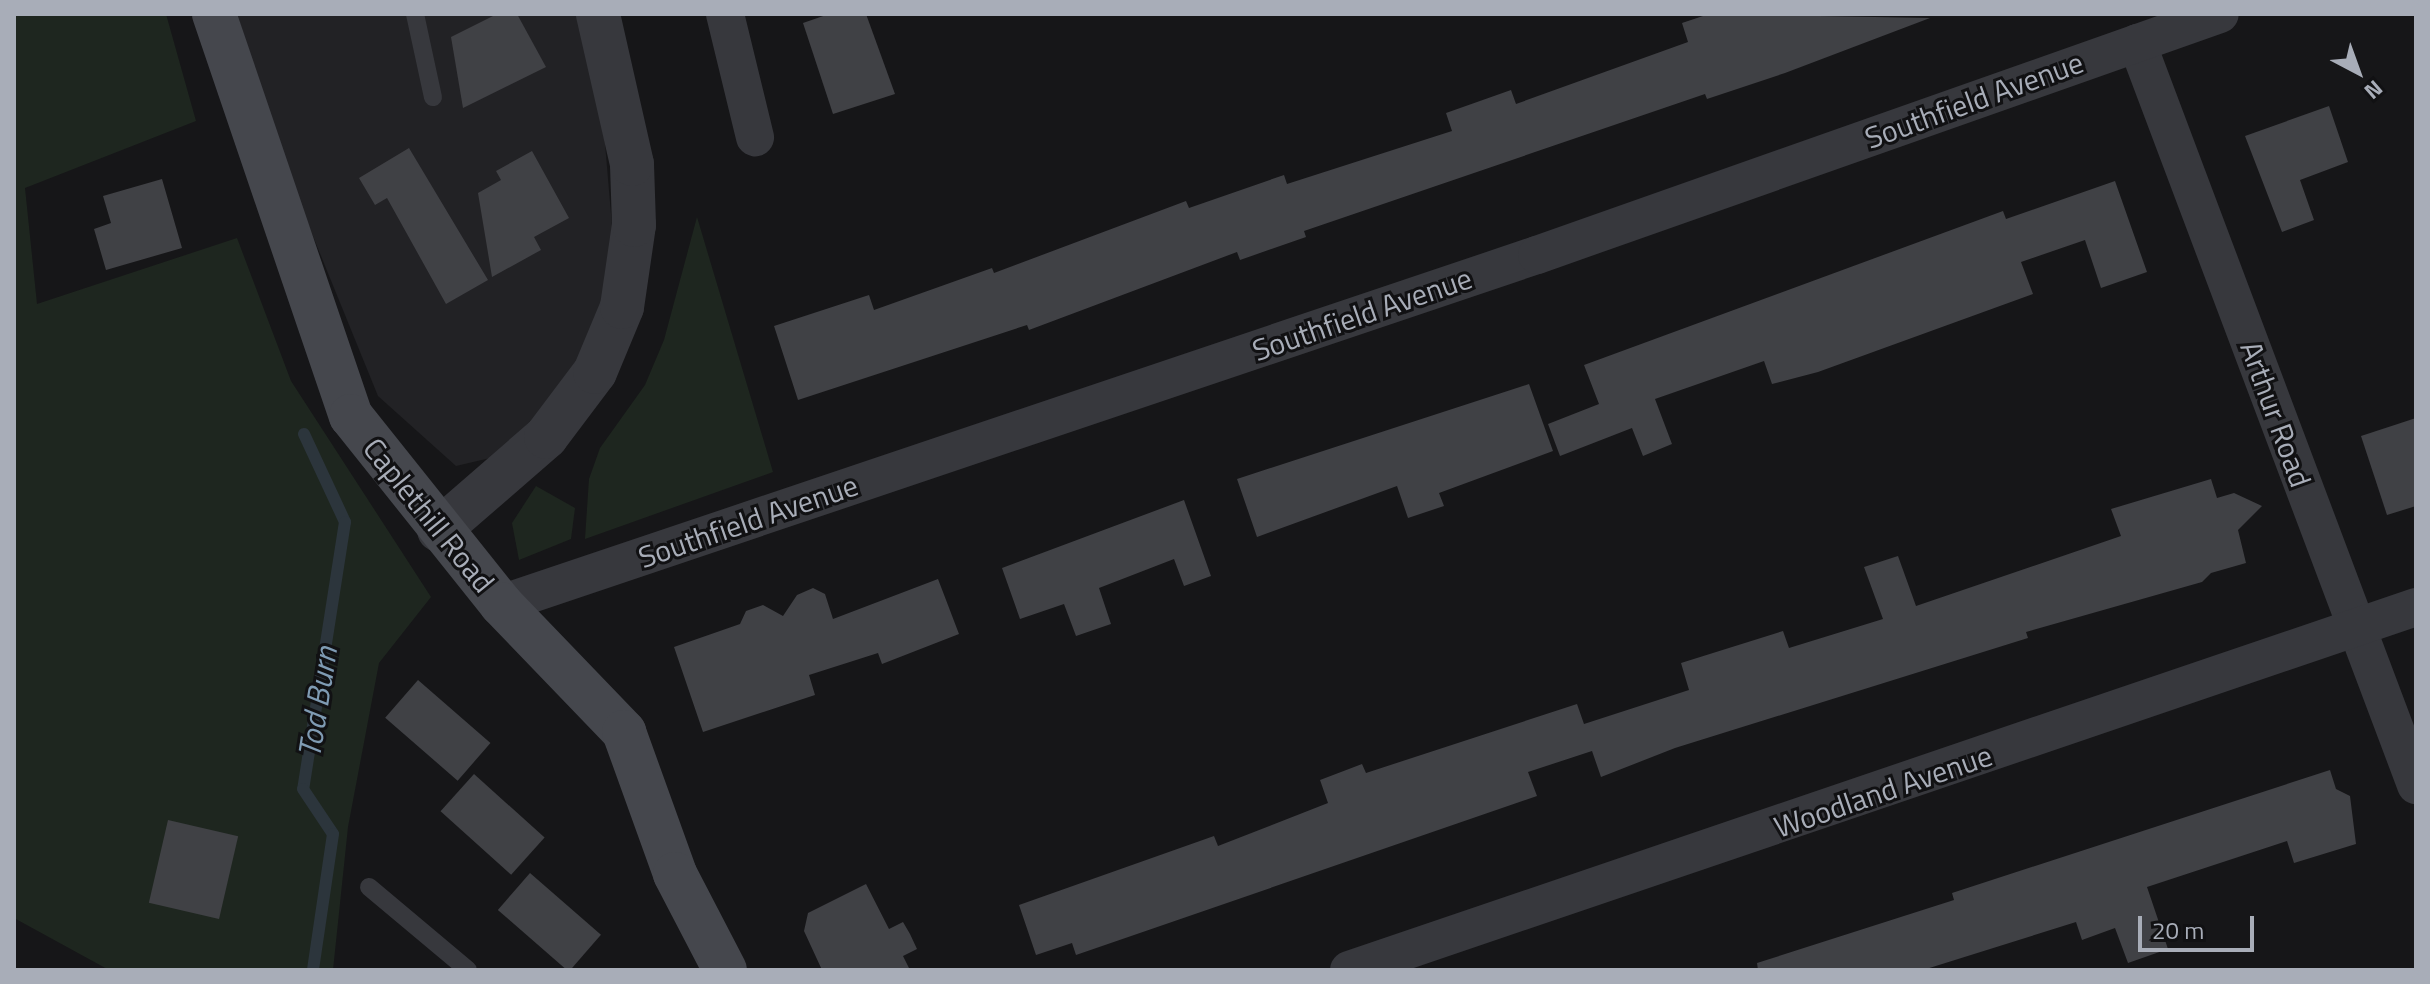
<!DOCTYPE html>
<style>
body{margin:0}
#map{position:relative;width:2430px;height:984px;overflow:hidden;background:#161618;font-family:"Titillium Web",sans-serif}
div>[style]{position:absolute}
.built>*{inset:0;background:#222225}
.green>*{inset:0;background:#1e261f}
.stream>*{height:12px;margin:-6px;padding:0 6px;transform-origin:6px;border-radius:6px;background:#2c353c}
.building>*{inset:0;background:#404145;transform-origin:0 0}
.service>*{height:18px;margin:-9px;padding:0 9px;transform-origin:9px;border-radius:9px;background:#37383d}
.minor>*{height:38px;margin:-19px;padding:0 19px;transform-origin:19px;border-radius:19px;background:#37383d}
.tertiary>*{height:44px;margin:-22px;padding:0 22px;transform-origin:22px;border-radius:22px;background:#37383d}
.secondary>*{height:44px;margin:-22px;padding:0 22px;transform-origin:22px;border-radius:22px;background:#45474d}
span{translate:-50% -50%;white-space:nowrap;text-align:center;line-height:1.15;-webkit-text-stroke:6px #111113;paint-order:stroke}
.street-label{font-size:30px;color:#a8adb8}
.water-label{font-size:32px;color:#7f9bb3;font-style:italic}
.frame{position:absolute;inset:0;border:16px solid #a8adb8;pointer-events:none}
.north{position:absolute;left:2318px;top:32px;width:80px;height:80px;-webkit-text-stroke:6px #111113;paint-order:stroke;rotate:139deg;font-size:22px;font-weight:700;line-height:32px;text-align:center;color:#a8adb8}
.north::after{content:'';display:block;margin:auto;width:28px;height:36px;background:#a8adb8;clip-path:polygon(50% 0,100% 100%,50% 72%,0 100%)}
.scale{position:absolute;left:2138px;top:916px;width:116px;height:36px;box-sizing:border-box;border:4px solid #a8adb8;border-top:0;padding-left:10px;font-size:24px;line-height:28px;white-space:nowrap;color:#a8adb8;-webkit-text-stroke:6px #111113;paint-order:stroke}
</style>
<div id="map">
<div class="built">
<i style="clip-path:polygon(237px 14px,579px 14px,602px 108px,615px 261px,598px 336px,567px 391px,490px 458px,456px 466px,378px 396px,295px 192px)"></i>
</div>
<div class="green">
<i style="clip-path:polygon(14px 14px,166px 14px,196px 121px,25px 188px,37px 304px,237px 238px,291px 381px,431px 597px,379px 663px,348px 827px,333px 970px,109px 970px,14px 918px)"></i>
<i style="clip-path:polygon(697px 217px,773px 472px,585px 539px,589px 479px,600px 448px,645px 385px,664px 340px)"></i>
<i style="clip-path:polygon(536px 486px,575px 508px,571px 539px,519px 560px,512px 523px)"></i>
</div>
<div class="stream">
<i style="left:304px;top:434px;width:97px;rotate:65deg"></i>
<i style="left:345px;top:522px;width:270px;rotate:98.9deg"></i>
<i style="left:303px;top:789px;width:54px;rotate:56.3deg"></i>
<i style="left:333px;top:834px;width:137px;rotate:98.4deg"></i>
</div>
<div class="building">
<i style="clip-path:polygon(497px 14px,517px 14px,546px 67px,463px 108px,451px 37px)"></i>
<i style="clip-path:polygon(829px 14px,866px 14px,895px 94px,833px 114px,803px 23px)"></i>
<i style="clip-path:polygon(1709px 14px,1930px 18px,1785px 73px,1707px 99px,1705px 94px,1304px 231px,1306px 237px,1240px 260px,1237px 252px,1029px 330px,1027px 325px,798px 400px,774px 326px,869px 295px,874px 310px,992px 268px,994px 273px,1186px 201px,1189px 208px,1284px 175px,1287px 184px,1452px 131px,1446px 113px,1511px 90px,1516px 104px,1688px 42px,1682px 23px)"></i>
<i style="clip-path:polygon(2329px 106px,2348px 162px,2300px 180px,2314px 220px,2282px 232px,2245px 136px)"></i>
<i style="clip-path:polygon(409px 148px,488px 280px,446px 304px,387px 198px,375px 205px,359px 178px)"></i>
<i style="clip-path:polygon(532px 151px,569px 218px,534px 237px,541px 250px,492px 277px,478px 193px,501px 180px,496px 171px)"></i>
<i style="clip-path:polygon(162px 179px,182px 248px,106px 270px,94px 229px,111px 223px,103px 196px)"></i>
<i style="clip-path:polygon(2115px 181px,2147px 272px,2101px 288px,2085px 240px,2021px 262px,2033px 294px,1818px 372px,1772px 384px,1764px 361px,1655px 399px,1672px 444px,1643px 456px,1632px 428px,1560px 456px,1548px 424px,1599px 404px,1584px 365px,2003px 211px,2006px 219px)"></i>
<i style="clip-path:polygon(1529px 384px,1553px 451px,1439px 493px,1444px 506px,1408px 518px,1397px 486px,1257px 537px,1237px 479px)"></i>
<i style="clip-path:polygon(2416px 418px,2416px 506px,2387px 515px,2361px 436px)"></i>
<i style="clip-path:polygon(2211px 479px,2217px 498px,2234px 493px,2262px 506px,2238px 530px,2246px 563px,2211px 573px,2202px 582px,2026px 632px,2028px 638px,1675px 748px,1601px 777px,1592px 751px,1528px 772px,1537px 796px,1076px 955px,1072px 943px,1036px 955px,1019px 905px,1214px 836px,1218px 846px,1328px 803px,1320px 780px,1362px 764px,1366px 773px,1577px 704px,1584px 724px,1689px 690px,1681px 663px,1783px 631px,1789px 648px,1883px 619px,1864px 567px,1898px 556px,1916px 606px,2121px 536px,2111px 509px)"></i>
<i style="clip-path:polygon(1184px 500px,1211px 576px,1184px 586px,1174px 559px,1099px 588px,1111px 624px,1076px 636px,1064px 604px,1020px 619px,1002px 568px)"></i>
<i style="clip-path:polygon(938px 579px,959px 634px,882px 664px,878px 653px,809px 675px,815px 695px,703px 732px,674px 647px,740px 624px,746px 611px,763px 605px,783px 616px,797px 595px,813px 588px,825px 594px,833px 619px)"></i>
<i style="left:418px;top:680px;width:96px;height:50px;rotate:41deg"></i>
<i style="clip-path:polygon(2330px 770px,2336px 789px,2350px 796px,2356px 844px,2294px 863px,2287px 841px,2147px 887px,2168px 949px,2128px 963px,2115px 928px,2082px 940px,2076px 922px,1923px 970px,1758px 970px,1757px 963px,1954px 900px,1952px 893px)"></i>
<i style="left:474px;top:774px;width:95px;height:50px;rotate:42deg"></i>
<i style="left:168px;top:820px;width:72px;height:85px;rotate:13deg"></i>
<i style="left:530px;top:873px;width:94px;height:49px;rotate:41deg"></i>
<i style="clip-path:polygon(866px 884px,889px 929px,903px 922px,910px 934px,917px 949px,903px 956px,910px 970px,822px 970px,804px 931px,808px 913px)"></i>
</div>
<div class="service">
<i style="left:415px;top:14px;width:85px;rotate:77.8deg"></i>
<i style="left:369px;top:887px;width:129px;rotate:40deg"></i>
</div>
<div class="minor">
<i style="left:725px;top:14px;width:127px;rotate:76.3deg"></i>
<i style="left:2137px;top:43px;width:793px;rotate:69.39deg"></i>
<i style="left:501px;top:604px;width:1093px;rotate:-18.62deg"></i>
<i style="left:1537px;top:255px;width:724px;rotate:-19.44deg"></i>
<i style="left:1349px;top:970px;width:1127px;rotate:-18.79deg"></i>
</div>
<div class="tertiary">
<i style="left:439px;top:530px;width:142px;rotate:-41deg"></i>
<i style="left:546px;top:437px;width:81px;rotate:-53deg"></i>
<i style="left:595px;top:372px;width:70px;rotate:-67.4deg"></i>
<i style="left:622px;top:307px;width:83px;rotate:-81.7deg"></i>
<i style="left:634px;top:225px;width:61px;rotate:-91.9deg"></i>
<i style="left:632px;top:164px;width:154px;rotate:-102.8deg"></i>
</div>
<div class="secondary">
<i style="left:214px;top:14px;width:425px;rotate:71.2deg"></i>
<i style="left:351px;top:416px;width:241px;rotate:51.4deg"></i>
<i style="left:501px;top:604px;width:178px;rotate:46.1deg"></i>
<i style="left:624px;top:732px;width:151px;rotate:70.2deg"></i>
<i style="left:675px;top:874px;width:108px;rotate:62.5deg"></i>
</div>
<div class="street-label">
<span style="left:1974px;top:100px;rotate:-20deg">Southfield Avenue</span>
<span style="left:1362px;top:314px;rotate:-19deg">Southfield Avenue</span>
<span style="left:2276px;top:414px;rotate:70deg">Arthur Road</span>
<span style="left:429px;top:515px;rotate:51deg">Caplethill Road</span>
<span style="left:748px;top:521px;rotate:-19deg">Southfield Avenue</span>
<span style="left:1883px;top:791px;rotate:-19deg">Woodland Avenue</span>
</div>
<div class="water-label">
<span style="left:317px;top:702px;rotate:-81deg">Tod Burn</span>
</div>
<div class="frame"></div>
<div class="north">N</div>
<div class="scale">20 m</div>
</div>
